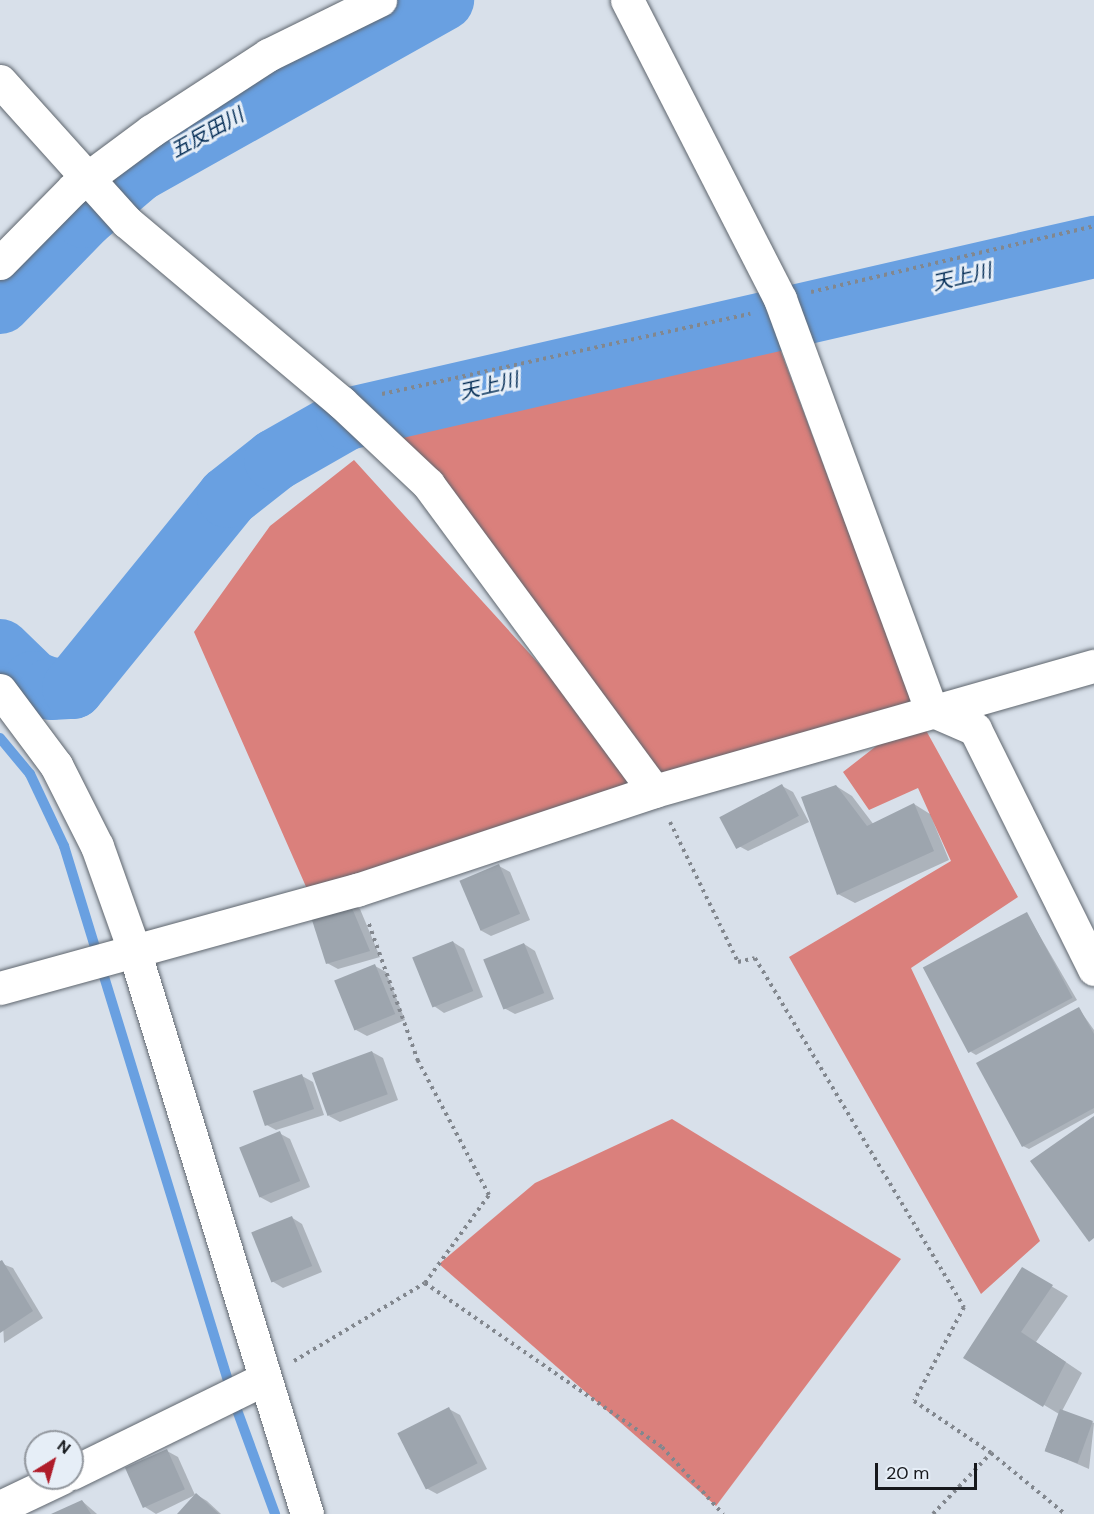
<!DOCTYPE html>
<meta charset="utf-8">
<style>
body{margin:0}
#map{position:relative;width:1094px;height:1514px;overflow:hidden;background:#d8e0ea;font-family:"DM Sans","Noto Sans JP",sans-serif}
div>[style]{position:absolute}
.forest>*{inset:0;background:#da807c}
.shadow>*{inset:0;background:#0003}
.stream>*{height:10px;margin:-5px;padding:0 5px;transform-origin:5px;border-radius:5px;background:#69a0e1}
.river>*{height:62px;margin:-31px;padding:0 31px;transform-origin:31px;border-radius:31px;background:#69a0e1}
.building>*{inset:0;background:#9da5ae;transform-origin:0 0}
.path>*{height:4px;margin-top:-2px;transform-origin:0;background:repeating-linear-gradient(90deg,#82878e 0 3px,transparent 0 7.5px)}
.roads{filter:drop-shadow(0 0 2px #5f666e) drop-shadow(0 0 2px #5f666e)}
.street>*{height:33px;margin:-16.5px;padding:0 16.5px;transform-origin:16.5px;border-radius:16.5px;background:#fff}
.secondary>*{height:33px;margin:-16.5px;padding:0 16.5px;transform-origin:16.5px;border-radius:16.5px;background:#fff}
span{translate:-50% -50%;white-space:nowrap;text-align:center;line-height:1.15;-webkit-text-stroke:6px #e6eef7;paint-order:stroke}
.water-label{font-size:20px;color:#042d56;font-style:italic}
.north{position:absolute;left:24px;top:1430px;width:60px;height:60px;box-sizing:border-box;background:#e6eef7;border:2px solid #93989f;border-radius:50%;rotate:37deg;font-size:16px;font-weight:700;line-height:24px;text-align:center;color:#16181c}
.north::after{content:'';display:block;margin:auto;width:21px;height:27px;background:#af1c2a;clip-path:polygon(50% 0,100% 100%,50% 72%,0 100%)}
.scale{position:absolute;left:875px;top:1463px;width:102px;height:27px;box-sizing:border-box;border:3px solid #16181c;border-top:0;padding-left:8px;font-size:18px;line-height:21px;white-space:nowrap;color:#16181c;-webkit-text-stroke:4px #e6eef7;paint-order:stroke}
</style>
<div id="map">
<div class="forest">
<i style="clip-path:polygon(778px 344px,917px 714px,1018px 897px,911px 968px,1040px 1241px,981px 1294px,789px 957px,951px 861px,918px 788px,869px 810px,843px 772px,916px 715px,311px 898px,194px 632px,270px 526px,354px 460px,649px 785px,392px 431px)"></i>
<i style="clip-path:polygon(672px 1119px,901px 1259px,716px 1506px,439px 1264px,535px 1183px)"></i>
</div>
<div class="shadow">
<i style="clip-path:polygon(782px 786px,793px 792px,809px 822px,748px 851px,737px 845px)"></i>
<i style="clip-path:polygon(836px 786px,852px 796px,874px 825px,914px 804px,930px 814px,949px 860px,855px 903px,838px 894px)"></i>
<i style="clip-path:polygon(499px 866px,510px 872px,530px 920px,491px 936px,480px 930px)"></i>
<i style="clip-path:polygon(349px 903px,360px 909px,380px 957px,338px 969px,327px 963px)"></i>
<i style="clip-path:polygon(1027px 914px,1077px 1000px,976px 1055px,971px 1052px)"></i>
<i style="clip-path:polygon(453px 942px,464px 949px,483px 997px,444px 1013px,434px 1006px)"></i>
<i style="clip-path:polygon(524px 944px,535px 951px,554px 999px,515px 1014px,504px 1008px)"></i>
<i style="clip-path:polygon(375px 966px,386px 972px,405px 1020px,367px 1036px,356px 1030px)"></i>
<i style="clip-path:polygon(1079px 1009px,1094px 1030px,1094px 1113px,1029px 1149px,1023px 1146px)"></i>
<i style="clip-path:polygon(372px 1052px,383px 1058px,398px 1100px,340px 1122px,329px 1116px)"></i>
<i style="clip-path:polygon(302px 1076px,313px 1082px,324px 1115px,276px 1130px,265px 1124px)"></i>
<i style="clip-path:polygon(279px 1133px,290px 1139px,310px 1187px,271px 1203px,260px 1197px)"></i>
<i style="clip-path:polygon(291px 1217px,302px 1224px,322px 1272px,283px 1288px,272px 1281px)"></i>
<i style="clip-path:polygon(0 1263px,13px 1268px,43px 1318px,4px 1343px)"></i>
<i style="clip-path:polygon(1022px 1269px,1068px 1296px,1036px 1342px,1082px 1373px,1062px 1411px,1094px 1423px,1089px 1469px,1045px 1450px,1059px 1414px,965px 1357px)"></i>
<i style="clip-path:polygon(449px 1409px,460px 1415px,487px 1469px,437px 1494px,426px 1488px)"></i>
<i style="clip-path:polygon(167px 1451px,178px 1457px,195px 1495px,156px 1514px,145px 1507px)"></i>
<i style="clip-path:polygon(197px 1495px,207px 1501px,221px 1514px,179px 1514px)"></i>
<i style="clip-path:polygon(82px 1501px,97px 1514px,55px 1514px)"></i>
</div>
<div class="stream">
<i style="left:0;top:738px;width:47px;rotate:50.2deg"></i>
<i style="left:30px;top:774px;width:80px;rotate:64.7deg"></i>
<i style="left:64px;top:846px;width:590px;rotate:72.95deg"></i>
<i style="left:237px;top:1410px;width:111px;rotate:69.9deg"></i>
</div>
<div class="river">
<i style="left:0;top:303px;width:120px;rotate:-45.7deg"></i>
<i style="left:84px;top:217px;width:71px;rotate:-40.4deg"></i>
<i style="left:138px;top:171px;width:350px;rotate:-29.3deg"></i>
<i style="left:0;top:650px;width:46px;rotate:44.1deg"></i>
<i style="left:33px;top:682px;width:19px;rotate:21deg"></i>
<i style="left:51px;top:689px;width:22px;rotate:-3deg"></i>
<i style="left:73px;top:688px;width:246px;rotate:-50.9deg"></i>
<i style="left:228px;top:497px;width:60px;rotate:-38.2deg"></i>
<i style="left:275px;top:460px;width:83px;rotate:-29.7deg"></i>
<i style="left:347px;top:419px;width:767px;rotate:-12.97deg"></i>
</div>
<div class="building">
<i style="left:782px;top:784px;width:36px;height:71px;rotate:62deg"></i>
<i style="clip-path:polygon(836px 785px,867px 826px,914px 803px,934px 851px,837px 895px,801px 797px)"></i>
<i style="left:499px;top:864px;width:54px;height:43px;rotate:67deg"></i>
<i style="clip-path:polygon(349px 901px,370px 951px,326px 964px,311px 917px)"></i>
<i style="left:1027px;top:912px;width:97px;height:118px;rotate:62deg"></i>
<i style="left:453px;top:941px;width:54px;height:44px;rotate:68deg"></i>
<i style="left:524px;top:943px;width:54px;height:44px;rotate:68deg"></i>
<i style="left:375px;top:964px;width:54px;height:44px;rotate:68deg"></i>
<i style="clip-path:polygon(1079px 1007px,1094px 1034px,1094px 1108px,1022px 1147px,976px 1063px)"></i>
<i style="left:372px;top:1051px;width:46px;height:64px;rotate:70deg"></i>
<i style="left:302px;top:1074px;width:37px;height:52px;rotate:71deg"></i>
<i style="clip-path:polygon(1094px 1116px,1094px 1238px,1089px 1242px,1030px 1161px)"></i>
<i style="left:280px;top:1131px;width:54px;height:44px;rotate:68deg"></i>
<i style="left:292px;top:1216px;width:54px;height:44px;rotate:68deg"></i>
<i style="clip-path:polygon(2px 1260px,33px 1311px,0 1333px,0 1261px)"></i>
<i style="clip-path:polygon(1022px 1267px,1053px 1285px,1021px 1332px,1066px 1362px,1043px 1407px,963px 1358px)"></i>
<i style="left:449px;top:1407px;width:63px;height:58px;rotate:63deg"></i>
<i style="left:1060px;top:1409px;width:35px;height:45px;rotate:20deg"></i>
<i style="left:167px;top:1449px;width:44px;height:46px;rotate:66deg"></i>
<i style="clip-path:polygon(196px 1493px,219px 1514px,177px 1514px)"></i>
<i style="clip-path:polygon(82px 1500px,91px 1514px,51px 1514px)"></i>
</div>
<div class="path">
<i style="left:811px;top:292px;width:291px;rotate:-13.1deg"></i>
<i style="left:382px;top:394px;width:377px;rotate:-12.3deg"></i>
<i style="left:670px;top:822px;width:156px;rotate:64.1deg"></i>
<i style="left:738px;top:962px;width:17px;rotate:-13deg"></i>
<i style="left:755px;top:958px;width:407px;rotate:59.1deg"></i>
<i style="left:964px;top:1307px;width:106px;rotate:118deg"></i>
<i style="left:914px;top:1401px;width:93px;rotate:34deg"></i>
<i style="left:991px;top:1453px;width:96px;rotate:39.5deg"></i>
<i style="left:425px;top:1283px;width:288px;rotate:34.7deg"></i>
<i style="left:662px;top:1447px;width:91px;rotate:47.7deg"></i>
<i style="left:294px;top:1361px;width:152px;rotate:-30.8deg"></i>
<i style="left:425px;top:1283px;width:109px;rotate:-54deg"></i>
<i style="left:489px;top:1195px;width:152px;rotate:-117.9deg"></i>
<i style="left:418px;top:1061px;width:149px;rotate:-109.7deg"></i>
<i style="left:933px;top:1514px;width:84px;rotate:-46.4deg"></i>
</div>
<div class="roads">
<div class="street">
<i style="left:627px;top:0;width:336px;rotate:62.9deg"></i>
<i style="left:780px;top:299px;width:438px;rotate:69.8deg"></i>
<i style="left:931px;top:710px;width:48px;rotate:23.4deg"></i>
<i style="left:975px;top:729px;width:268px;rotate:63.6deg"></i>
<i style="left:0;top:81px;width:190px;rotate:48deg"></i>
<i style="left:127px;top:222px;width:280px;rotate:40.1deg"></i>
<i style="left:341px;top:402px;width:120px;rotate:43.3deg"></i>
<i style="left:428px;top:484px;width:381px;rotate:53.6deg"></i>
<i style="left:0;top:263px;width:104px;rotate:-45.4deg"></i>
<i style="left:73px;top:189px;width:97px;rotate:-36.6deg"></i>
<i style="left:151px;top:131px;width:140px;rotate:-33deg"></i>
<i style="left:268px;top:55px;width:125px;rotate:-26.2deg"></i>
<i style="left:0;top:988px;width:370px;rotate:-15.4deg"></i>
<i style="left:357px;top:890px;width:313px;rotate:-18.4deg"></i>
<i style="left:654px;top:791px;width:457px;rotate:-15.9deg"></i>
<i style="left:72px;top:1473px;width:212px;rotate:-26.1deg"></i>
<i style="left:0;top:1507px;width:68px;rotate:-25.4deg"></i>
</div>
<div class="secondary">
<i style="left:0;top:690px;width:94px;rotate:53.3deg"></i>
<i style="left:56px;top:765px;width:91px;rotate:63.2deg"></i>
<i style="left:97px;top:846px;width:107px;rotate:70.4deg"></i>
<i style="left:133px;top:947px;width:593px;rotate:72.94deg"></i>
</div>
</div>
<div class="water-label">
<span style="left:207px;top:133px;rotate:-29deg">五反田川</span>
<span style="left:962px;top:277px;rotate:-13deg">天上川</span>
<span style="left:489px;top:386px;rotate:-13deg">天上川</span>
</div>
<div class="north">N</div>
<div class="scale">20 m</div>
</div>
